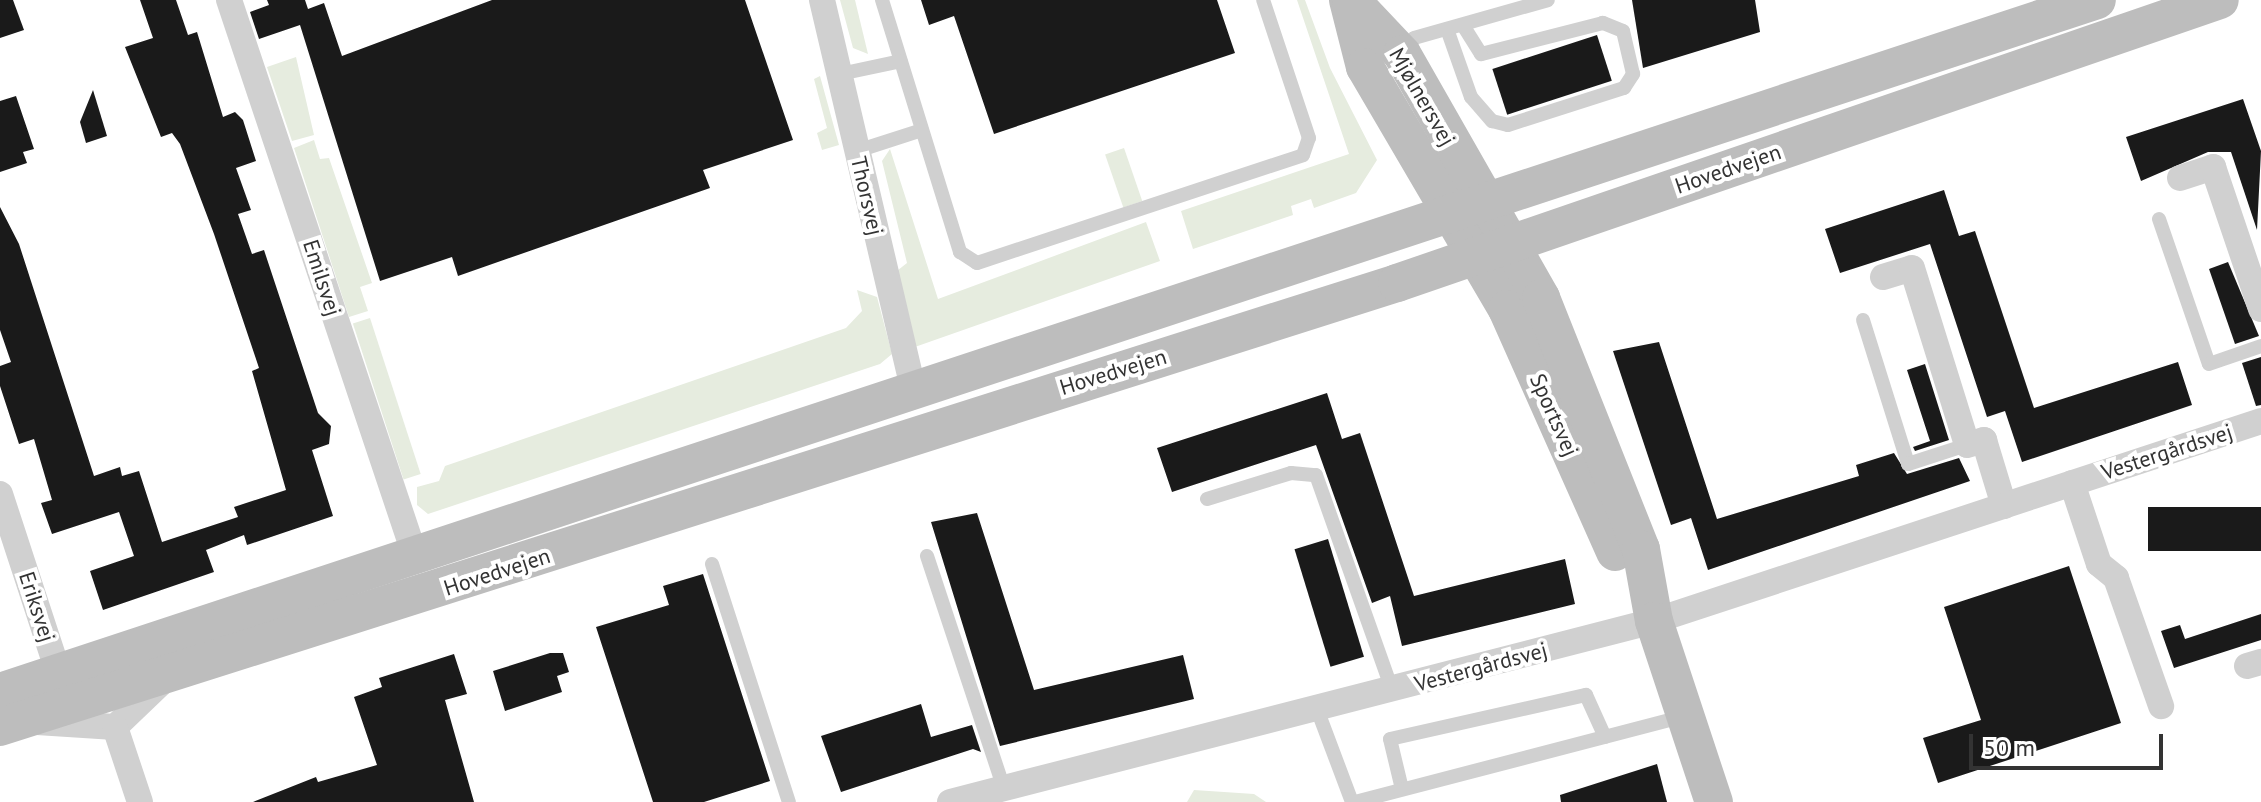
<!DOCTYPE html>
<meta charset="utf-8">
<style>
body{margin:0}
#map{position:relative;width:2261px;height:802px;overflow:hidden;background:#fff;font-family:"PT Sans",sans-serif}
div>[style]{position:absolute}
.green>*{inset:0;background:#e6ecdf;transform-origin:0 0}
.building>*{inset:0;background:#1a1a1a;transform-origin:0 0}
.lane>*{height:14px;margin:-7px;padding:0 7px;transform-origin:7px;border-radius:7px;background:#d0d0d0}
.street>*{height:26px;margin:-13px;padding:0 13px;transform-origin:13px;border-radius:13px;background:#d0d0d0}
.secondary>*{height:38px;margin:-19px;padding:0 19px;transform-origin:19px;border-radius:19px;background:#bdbdbd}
span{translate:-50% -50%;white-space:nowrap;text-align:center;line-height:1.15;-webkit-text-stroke:8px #fff;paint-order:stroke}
.street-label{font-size:22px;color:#333}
.scale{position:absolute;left:1969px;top:734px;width:194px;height:36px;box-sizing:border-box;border:4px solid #333;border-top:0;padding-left:10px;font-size:24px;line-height:28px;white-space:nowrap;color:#333;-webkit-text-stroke:6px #fff;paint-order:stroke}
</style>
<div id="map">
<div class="green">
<i style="clip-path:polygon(840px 0,855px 0,868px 54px,853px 48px)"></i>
<i style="clip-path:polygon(1297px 0,1305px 0,1330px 68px,1377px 160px,1356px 193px,1314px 208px,1311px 199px,1291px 206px,1293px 215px,1193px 249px,1181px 211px,1349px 154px)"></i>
<i style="clip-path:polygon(296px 57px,314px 135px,292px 141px,267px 67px)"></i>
<i style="clip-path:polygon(820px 76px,839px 145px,822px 150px,817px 133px,827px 128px,814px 79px)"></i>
<i style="clip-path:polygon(314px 140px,320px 159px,329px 158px,372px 283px,360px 287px,368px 311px,349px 317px,294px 148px)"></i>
<i style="left:1124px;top:148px;width:56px;height:20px;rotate:71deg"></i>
<i style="clip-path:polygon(890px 149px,938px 299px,1146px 222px,1160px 261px,912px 348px,893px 274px,907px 263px,882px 161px)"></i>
<i style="clip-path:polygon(857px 290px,877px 297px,892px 354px,880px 364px,428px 514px,417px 505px,417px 487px,439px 481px,445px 466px,846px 328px,862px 311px)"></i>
<i style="left:370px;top:318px;width:164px;height:18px;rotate:72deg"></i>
<i style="clip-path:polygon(1194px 790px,1254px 794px,1266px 802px,1187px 802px)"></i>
</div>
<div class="building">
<i style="clip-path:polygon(0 0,13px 0,24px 30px,0 38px)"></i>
<i style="clip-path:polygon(140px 0,176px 0,188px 35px,197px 32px,223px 117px,235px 112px,243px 120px,256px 161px,236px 168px,251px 210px,238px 214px,252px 254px,264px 250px,318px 413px,331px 426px,329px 444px,312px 450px,333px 516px,247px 545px,244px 535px,206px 550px,214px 572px,103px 610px,90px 571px,134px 556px,119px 512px,52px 534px,41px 503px,52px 500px,34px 439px,19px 444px,0 386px,0 366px,11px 362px,0 330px,0 207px,19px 244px,94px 476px,120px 467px,122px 476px,139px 471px,162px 542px,238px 517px,234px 507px,286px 490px,252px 371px,259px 368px,214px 234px,180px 144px,172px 133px,161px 137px,125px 47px,153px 38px)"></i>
<i style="clip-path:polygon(267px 0,305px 0,308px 9px,324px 3px,342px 56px,492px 0,745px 0,793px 140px,703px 170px,710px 188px,458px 276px,452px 257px,380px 281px,300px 25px,259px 39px,250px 12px,269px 5px)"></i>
<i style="clip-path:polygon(921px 0,1217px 0,1235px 53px,994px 134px,954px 16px,929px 25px)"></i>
<i style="clip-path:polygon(1632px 0,1755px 0,1760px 32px,1643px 68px)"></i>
<i style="left:1597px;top:35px;width:48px;height:110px;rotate:72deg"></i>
<i style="clip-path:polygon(93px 90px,107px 136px,86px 143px,80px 122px)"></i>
<i style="clip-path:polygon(16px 96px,34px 149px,23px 152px,27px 163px,0 172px,0 101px)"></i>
<i style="clip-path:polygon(2243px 99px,2261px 151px,2257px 230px,2231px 152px,2208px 152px,2141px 181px,2126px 137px)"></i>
<i style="clip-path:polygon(1944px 190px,1959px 236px,1975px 231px,2034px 408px,2178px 362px,2192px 405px,2022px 462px,2005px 411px,1987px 417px,1930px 244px,1840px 273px,1825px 229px)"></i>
<i style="clip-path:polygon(2228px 262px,2259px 336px,2235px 344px,2209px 269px)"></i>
<i style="clip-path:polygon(1659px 342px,1717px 519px,1859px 476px,1856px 465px,1894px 453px,1907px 474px,1959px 458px,1970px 481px,1708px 570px,1691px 518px,1671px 525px,1613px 351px)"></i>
<i style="clip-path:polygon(2261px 357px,2261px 405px,2256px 406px,2242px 363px)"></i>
<i style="clip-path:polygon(1925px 364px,1949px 440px,1915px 451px,1913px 447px,1930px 441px,1907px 370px)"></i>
<i style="clip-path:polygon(1327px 393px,1342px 439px,1360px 433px,1414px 596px,1565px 559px,1575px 604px,1402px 646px,1390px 596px,1372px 603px,1316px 445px,1172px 492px,1157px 448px)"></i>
<i style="left:2261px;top:507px;width:44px;height:113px;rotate:90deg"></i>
<i style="clip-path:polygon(977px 513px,1034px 690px,1183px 655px,1194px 699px,1000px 746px,931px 522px)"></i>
<i style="left:1328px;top:539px;width:123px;height:35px;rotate:73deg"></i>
<i style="clip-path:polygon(2069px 566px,2121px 723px,1938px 783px,1923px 738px,1981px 720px,1944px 607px)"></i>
<i style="clip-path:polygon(703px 574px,770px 781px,704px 802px,653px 802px,596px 627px,669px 605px,663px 586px)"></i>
<i style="clip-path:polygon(2261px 614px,2261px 640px,2174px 668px,2161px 631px,2180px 625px,2185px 639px)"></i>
<i style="clip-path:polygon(550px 653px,563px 653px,569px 672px,557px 676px,562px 692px,505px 711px,493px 671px)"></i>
<i style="clip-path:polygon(454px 654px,467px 694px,445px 700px,474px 802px,253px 802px,316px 777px,318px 782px,377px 765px,354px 697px,382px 687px,379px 678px)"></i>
<i style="clip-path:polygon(921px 704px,931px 737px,972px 725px,981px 752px,973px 749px,841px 792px,821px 736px)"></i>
<i style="clip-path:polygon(1657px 764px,1667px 802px,1561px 802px,1560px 795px)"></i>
</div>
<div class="lane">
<i style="left:882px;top:0;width:264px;rotate:72.8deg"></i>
<i style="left:960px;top:252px;width:20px;rotate:33deg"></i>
<i style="left:977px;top:263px;width:343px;rotate:-18.3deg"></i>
<i style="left:1303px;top:155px;width:18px;rotate:-71deg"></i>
<i style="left:1309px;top:138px;width:145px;rotate:-108.4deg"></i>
<i style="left:1447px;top:29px;width:72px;rotate:70.6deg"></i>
<i style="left:1471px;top:97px;width:32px;rotate:49deg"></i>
<i style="left:1492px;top:121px;width:16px;rotate:14deg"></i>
<i style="left:1508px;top:125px;width:122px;rotate:-17.7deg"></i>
<i style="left:1624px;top:88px;width:17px;rotate:-57deg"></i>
<i style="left:1633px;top:74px;width:44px;rotate:-103.1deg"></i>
<i style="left:1623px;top:31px;width:22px;rotate:-158deg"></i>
<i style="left:1603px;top:23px;width:126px;rotate:165.7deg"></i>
<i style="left:1481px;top:54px;width:34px;rotate:-122deg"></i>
<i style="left:1404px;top:51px;width:16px;rotate:-52deg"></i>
<i style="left:1414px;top:38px;width:139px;rotate:-15.8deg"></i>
<i style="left:840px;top:74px;width:62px;rotate:-12deg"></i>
<i style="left:857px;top:151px;width:68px;rotate:-17.9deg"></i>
<i style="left:2159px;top:219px;width:153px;rotate:71deg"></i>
<i style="left:2209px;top:364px;width:55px;rotate:-19.1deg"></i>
<i style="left:1863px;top:320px;width:151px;rotate:72.6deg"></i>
<i style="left:1908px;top:464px;width:62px;rotate:-17.9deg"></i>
<i style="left:1207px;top:499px;width:88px;rotate:-17.2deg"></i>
<i style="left:1291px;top:473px;width:25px;rotate:5deg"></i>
<i style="left:1316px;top:475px;width:228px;rotate:70.5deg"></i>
<i style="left:927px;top:556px;width:242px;rotate:71.7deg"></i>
<i style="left:712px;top:564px;width:250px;rotate:72.1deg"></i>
<i style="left:1317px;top:709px;width:99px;rotate:69.4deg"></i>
<i style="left:1402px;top:789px;width:51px;rotate:-103.5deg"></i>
<i style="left:1390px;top:739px;width:201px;rotate:-12.7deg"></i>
<i style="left:1586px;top:695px;width:46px;rotate:65.7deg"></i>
<i style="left:1355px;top:802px;width:340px;rotate:-14.6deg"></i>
</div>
<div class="street">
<i style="left:229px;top:0;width:586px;rotate:71.5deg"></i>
<i style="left:822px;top:0;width:402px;rotate:76.8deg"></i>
<i style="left:2180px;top:178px;width:35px;rotate:-18deg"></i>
<i style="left:2213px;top:167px;width:150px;rotate:71.3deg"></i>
<i style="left:1883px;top:277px;width:30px;rotate:-17deg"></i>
<i style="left:1912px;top:268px;width:185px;rotate:72.7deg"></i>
<i style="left:1967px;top:445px;width:18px;rotate:-16deg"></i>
<i style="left:1984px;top:440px;width:69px;rotate:73.1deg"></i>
<i style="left:2072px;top:483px;width:85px;rotate:71.6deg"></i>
<i style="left:2099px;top:564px;width:22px;rotate:39deg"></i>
<i style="left:2116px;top:578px;width:136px;rotate:70.6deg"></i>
<i style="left:0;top:494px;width:189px;rotate:71.9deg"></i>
<i style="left:2247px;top:666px;width:15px;rotate:-16deg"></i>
<i style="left:37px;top:722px;width:78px;rotate:3.7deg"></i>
<i style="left:115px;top:727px;width:71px;rotate:-43.9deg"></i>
<i style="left:115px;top:727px;width:79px;rotate:71.6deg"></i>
<i style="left:950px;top:802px;width:727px;rotate:-14.42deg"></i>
<i style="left:1654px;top:621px;width:639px;rotate:-18.24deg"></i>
</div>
<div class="secondary">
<i style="left:1348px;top:0;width:69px;rotate:75.8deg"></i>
<i style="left:1365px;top:67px;width:281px;rotate:59.6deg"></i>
<i style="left:1507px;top:309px;width:266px;rotate:66deg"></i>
<i style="left:1351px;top:0;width:74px;rotate:46.6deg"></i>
<i style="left:1402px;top:54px;width:281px;rotate:60.3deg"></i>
<i style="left:1541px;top:298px;width:270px;rotate:68.3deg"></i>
<i style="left:1641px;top:549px;width:73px;rotate:79.8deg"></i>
<i style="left:1654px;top:621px;width:191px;rotate:71.7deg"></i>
<i style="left:0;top:692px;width:2208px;rotate:-18.26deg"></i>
<i style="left:0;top:727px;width:1466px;rotate:-17.63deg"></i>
<i style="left:1397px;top:283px;width:870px;rotate:-18.98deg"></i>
</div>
<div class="street-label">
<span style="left:1422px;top:97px;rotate:60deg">Mjølnersvej</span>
<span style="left:1728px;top:169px;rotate:-19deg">Hovedvejen</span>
<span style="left:867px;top:196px;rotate:77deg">Thorsvej</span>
<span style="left:322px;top:278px;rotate:72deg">Emilsvej</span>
<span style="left:1113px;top:372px;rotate:-17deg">Hovedvejen</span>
<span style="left:1554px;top:415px;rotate:66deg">Sportsvej</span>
<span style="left:2167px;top:452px;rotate:-18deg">Vestergårdsvej</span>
<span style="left:497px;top:572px;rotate:-18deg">Hovedvejen</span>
<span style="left:37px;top:607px;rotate:72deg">Eriksvej</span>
<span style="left:1481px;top:667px;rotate:-15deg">Vestergårdsvej</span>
</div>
<div class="scale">50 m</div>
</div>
